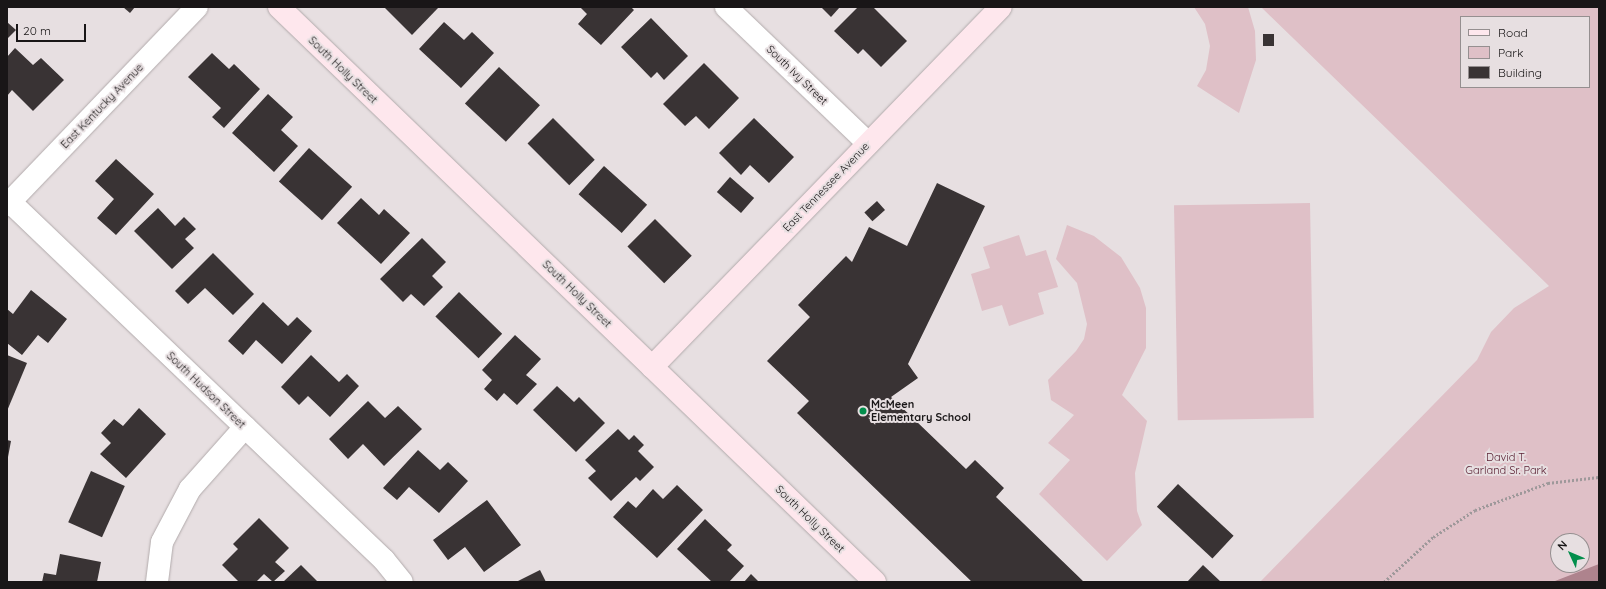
<!DOCTYPE html>
<style>
body{margin:0}
#map{position:relative;width:1606px;height:589px;overflow:hidden;background:#e7dfe1;font-family:Quicksand,sans-serif}
div>[style]{position:absolute}
.green>*{inset:0;background:#dfc0c7;transform-origin:0 0}
.water>*{inset:0;background:#ae838d}
.building>*{inset:0;background:#393334;transform-origin:0 0}
.path>*{height:2.5px;margin-top:-1.25px;transform-origin:0;background:repeating-linear-gradient(90deg,#9e989a 0 2px,transparent 0 4px)}
.roads{filter:drop-shadow(0 0 1px #b1aaab) drop-shadow(0 0 1px #b1aaab)}
.street>*{height:22px;margin:-11px;padding:0 11px;transform-origin:11px;border-radius:11px;background:#fff}
.secondary>*{height:22px;margin:-11px;padding:0 11px;transform-origin:11px;border-radius:11px;background:#fee7ed}
.dots>*{width:11px;height:11px;translate:-50% -50%;box-sizing:border-box;border:2px solid #e7dfe1;border-radius:50%}
span{translate:-50% -50%;white-space:nowrap;text-align:center;line-height:1.15;-webkit-text-stroke:4px #e7dfe1;paint-order:stroke}
.street-label{font-size:11px;color:#191617}
.poi-label{font-size:11px;color:#191617;font-weight:700}
.left{translate:0 -50%;text-align:left}
.park-label{font-size:11px;color:#5b2234}
.frame{position:absolute;inset:0;border:8px solid #191617;pointer-events:none}
.legend{position:absolute;left:1460px;top:16px;width:130px;height:72px;box-sizing:border-box;background:#e7dfe1;border:1px solid #958f90;margin:0;padding:5px 7px;list-style:none;font-size:12px;color:#191617}
.legend li{display:flex;align-items:center;gap:8px;height:20px}
.legend b{width:20px;border:1px solid #958f90}
.north{position:absolute;left:1550px;top:533px;width:40px;height:40px;box-sizing:border-box;background:#e7dfe1;border:1px solid #958f90;border-radius:50%;rotate:314deg;font-size:11px;font-weight:700;line-height:16px;text-align:center;color:#191617}
.north::after{content:'';display:block;margin:auto;width:14px;height:18px;background:#028e4c;clip-path:polygon(50% 0,100% 100%,50% 72%,0 100%)}
.scale{position:absolute;left:16px;top:24px;width:70px;height:18px;box-sizing:border-box;border:2px solid #191617;border-top:0;padding-left:5px;font-size:12px;line-height:14px;white-space:nowrap;color:#191617;-webkit-text-stroke:3px #e7dfe1;paint-order:stroke}
</style>
<div id="map">
<div class="green">
<i style="clip-path:polygon(1194px 7px,1248px 7px,1255px 31px,1256px 60px,1239px 113px,1197px 86px,1206px 70px,1210px 46px,1205px 24px)"></i>
<i style="clip-path:polygon(evenodd,1261px 7px,1599px 7px,1599px 582px,1260px 582px,1477px 360px,1491px 332px,1514px 308px,1549px 286px,1261px 7px,1461px 17px,1589px 17px,1589px 87px,1461px 87px,1461px 17px,1261px 7px,1558px 541px,1582px 541px,1582px 565px,1558px 565px,1558px 541px)"></i>
<i style="left:1310px;top:203px;width:215px;height:136px;rotate:89deg"></i>
<i style="clip-path:polygon(1067px 225px,1094px 236px,1121px 257px,1140px 288px,1146px 308px,1146px 348px,1122px 395px,1147px 421px,1135px 473px,1137px 511px,1142px 525px,1107px 561px,1039px 494px,1070px 460px,1048px 443px,1074px 415px,1051px 400px,1048px 380px,1076px 351px,1084px 339px,1087px 324px,1077px 283px,1056px 259px)"></i>
<i style="clip-path:polygon(1019px 235px,1026px 256px,1046px 250px,1058px 287px,1038px 293px,1044px 314px,1009px 326px,1002px 305px,982px 311px,971px 274px,990px 268px,983px 247px)"></i>
</div>
<div class="water">
<i style="clip-path:polygon(1599px 564px,1599px 582px,1551px 582px,1555px 581px)"></i>
</div>
<div class="building">
<i style="clip-path:polygon(123px 7px,135px 7px,130px 13px)"></i>
<i style="clip-path:polygon(384px 7px,436px 7px,438px 8px,412px 35px)"></i>
<i style="clip-path:polygon(580px 7px,631px 7px,634px 10px,601px 45px,578px 24px,587px 14px)"></i>
<i style="clip-path:polygon(821px 7px,840px 7px,831px 17px)"></i>
<i style="clip-path:polygon(858px 7px,873px 7px,907px 41px,881px 67px,863px 49px,858px 54px,834px 31px)"></i>
<i style="clip-path:polygon(651px 18px,688px 56px,664px 80px,657px 72px,651px 78px,621px 47px)"></i>
<i style="clip-path:polygon(7px 22px,16px 30px,7px 39px)"></i>
<i style="clip-path:polygon(444px 22px,464px 40px,472px 32px,494px 53px,461px 88px,419px 49px)"></i>
<i style="left:1263px;top:34px;width:11px;height:12px"></i>
<i style="clip-path:polygon(15px 48px,33px 65px,41px 58px,64px 80px,33px 111px,12px 90px,7px 96px,7px 57px)"></i>
<i style="clip-path:polygon(212px 53px,229px 69px,234px 64px,260px 89px,224px 128px,212px 117px,221px 108px,188px 77px)"></i>
<i style="clip-path:polygon(704px 63px,739px 98px,709px 129px,696px 116px,685px 126px,663px 104px)"></i>
<i style="left:499px;top:67px;width:56px;height:50px;rotate:43deg"></i>
<i style="clip-path:polygon(268px 94px,293px 117px,281px 130px,298px 146px,274px 172px,232px 133px)"></i>
<i style="left:553px;top:118px;width:59px;height:36px;rotate:45deg"></i>
<i style="clip-path:polygon(754px 118px,794px 157px,769px 183px,750px 165px,741px 175px,719px 153px)"></i>
<i style="left:309px;top:148px;width:58px;height:45px;rotate:42deg"></i>
<i style="clip-path:polygon(116px 159px,154px 194px,116px 235px,97px 218px,114px 199px,95px 181px)"></i>
<i style="left:604px;top:166px;width:58px;height:38px;rotate:42deg"></i>
<i style="left:730px;top:177px;width:32px;height:20px;rotate:41deg"></i>
<i style="clip-path:polygon(937px 183px,985px 206px,908px 364px,918px 378px,891px 397px,966px 469px,975px 460px,1004px 488px,996px 497px,1084px 582px,972px 582px,797px 413px,809px 401px,767px 361px,810px 317px,798px 305px,846px 256px,852px 262px,869px 227px,907px 246px)"></i>
<i style="clip-path:polygon(361px 198px,379px 215px,384px 209px,410px 233px,381px 264px,337px 223px)"></i>
<i style="left:877px;top:201px;width:12px;height:17px;rotate:48deg"></i>
<i style="clip-path:polygon(158px 208px,175px 226px,184px 217px,196px 229px,185px 239px,194px 248px,172px 269px,134px 231px)"></i>
<i style="left:655px;top:219px;width:52px;height:39px;rotate:45deg"></i>
<i style="clip-path:polygon(422px 238px,446px 262px,432px 276px,443px 287px,424px 306px,411px 294px,403px 302px,380px 279px)"></i>
<i style="clip-path:polygon(213px 253px,254px 294px,233px 315px,205px 288px,188px 304px,175px 291px)"></i>
<i style="clip-path:polygon(31px 290px,67px 319px,48px 343px,38px 335px,22px 355px,7px 343px,7px 309px,13px 314px)"></i>
<i style="left:459px;top:292px;width:60px;height:34px;rotate:44deg"></i>
<i style="clip-path:polygon(263px 302px,288px 326px,297px 317px,312px 331px,282px 364px,256px 340px,243px 355px,228px 341px)"></i>
<i style="clip-path:polygon(515px 335px,541px 359px,526px 375px,537px 384px,517px 405px,504px 393px,497px 401px,484px 389px,492px 380px,482px 370px)"></i>
<i style="clip-path:polygon(7px 355px,27px 363px,7px 411px)"></i>
<i style="clip-path:polygon(311px 355px,339px 382px,347px 374px,359px 386px,330px 417px,308px 396px,299px 405px,281px 387px)"></i>
<i style="clip-path:polygon(557px 386px,574px 402px,579px 397px,605px 423px,576px 452px,533px 410px)"></i>
<i style="clip-path:polygon(368px 401px,385px 418px,398px 406px,422px 429px,384px 466px,363px 444px,348px 459px,329px 439px)"></i>
<i style="clip-path:polygon(139px 408px,166px 434px,126px 478px,100px 454px,111px 443px,101px 433px,114px 419px,123px 426px)"></i>
<i style="clip-path:polygon(618px 429px,629px 440px,634px 435px,644px 445px,638px 451px,654px 467px,640px 481px,636px 477px,611px 501px,588px 478px,596px 471px,585px 460px)"></i>
<i style="clip-path:polygon(7px 440px,11px 441px,8px 457px,7px 457px)"></i>
<i style="clip-path:polygon(418px 450px,440px 470px,448px 462px,468px 481px,439px 513px,409px 487px,397px 500px,383px 488px)"></i>
<i style="left:91px;top:471px;width:37px;height:56px;rotate:24deg"></i>
<i style="left:1178px;top:484px;width:76px;height:31px;rotate:43deg"></i>
<i style="clip-path:polygon(677px 485px,703px 510px,657px 558px,613px 517px,628px 501px,636px 508px,653px 489px,663px 499px)"></i>
<i style="clip-path:polygon(487px 500px,521px 545px,484px 572px,465px 547px,448px 560px,433px 540px)"></i>
<i style="clip-path:polygon(259px 518px,289px 548px,275px 562px,285px 571px,273px 582px,264px 574px,256px 582px,239px 582px,222px 565px,238px 549px,233px 544px)"></i>
<i style="clip-path:polygon(705px 519px,732px 545px,727px 550px,744px 566px,729px 582px,712px 582px,677px 549px)"></i>
<i style="clip-path:polygon(60px 554px,101px 562px,97px 582px,42px 582px,44px 573px,56px 575px)"></i>
<i style="clip-path:polygon(301px 565px,318px 582px,283px 582px)"></i>
<i style="clip-path:polygon(1203px 565px,1221px 582px,1187px 582px)"></i>
<i style="clip-path:polygon(540px 570px,546px 582px,516px 582px)"></i>
<i style="clip-path:polygon(751px 574px,759px 582px,744px 582px)"></i>
</div>
<div class="path">
<i style="left:1384px;top:582px;width:67px;rotate:-42.6deg"></i>
<i style="left:1433px;top:537px;width:50px;rotate:-32.7deg"></i>
<i style="left:1475px;top:510px;width:78px;rotate:-20.3deg"></i>
<i style="left:1548px;top:483px;width:51px;rotate:-6.7deg"></i>
</div>
<div class="roads">
<div class="street">
<i style="left:726px;top:7px;width:197px;rotate:43.8deg"></i>
<i style="left:7px;top:199px;width:522px;rotate:43.76deg"></i>
<i style="left:384px;top:560px;width:28px;rotate:51deg"></i>
<i style="left:7px;top:205px;width:274px;rotate:-46.2deg"></i>
<i style="left:157px;top:582px;width:40px;rotate:-82.9deg"></i>
<i style="left:162px;top:542px;width:60px;rotate:-62.2deg"></i>
<i style="left:190px;top:489px;width:83px;rotate:-48.4deg"></i>
</div>
<div class="secondary">
<i style="left:279px;top:7px;width:828px;rotate:43.97deg"></i>
<i style="left:652px;top:367px;width:501px;rotate:-45.89deg"></i>
</div>
</div>
<div class="dots">
<i style="left:863px;top:411px;background:#028e4c"></i>
</div>
<div class="street-label">
<span style="left:343px;top:70px;rotate:44deg">South Holly Street</span>
<span style="left:797px;top:75px;rotate:44deg">South Ivy Street</span>
<span style="left:102px;top:106px;rotate:-46deg">East Kentucky Avenue</span>
<span style="left:826px;top:187px;rotate:-46deg">East Tennessee Avenue</span>
<span style="left:577px;top:294px;rotate:44deg">South Holly Street</span>
<span style="left:206px;top:390px;rotate:44deg">South Hudson Street</span>
<span style="left:810px;top:519px;rotate:44deg">South Holly Street</span>
</div>
<div class="poi-label">
<span class="left" style="left:871px;top:411px">McMeen<br>Elementary School</span>
</div>
<div class="park-label">
<span style="left:1506px;top:464px">David T.<br>Garland Sr. Park</span>
</div>
<div class="frame"></div>
<ul class="legend">
<li><b style="height:5px;background:#fee7ed"></b>Road</li>
<li><b style="height:11px;background:#dfc0c7"></b>Park</li>
<li><b style="height:11px;background:#393334"></b>Building</li>
</ul>
<div class="north">N</div>
<div class="scale">20 m</div>
</div>
